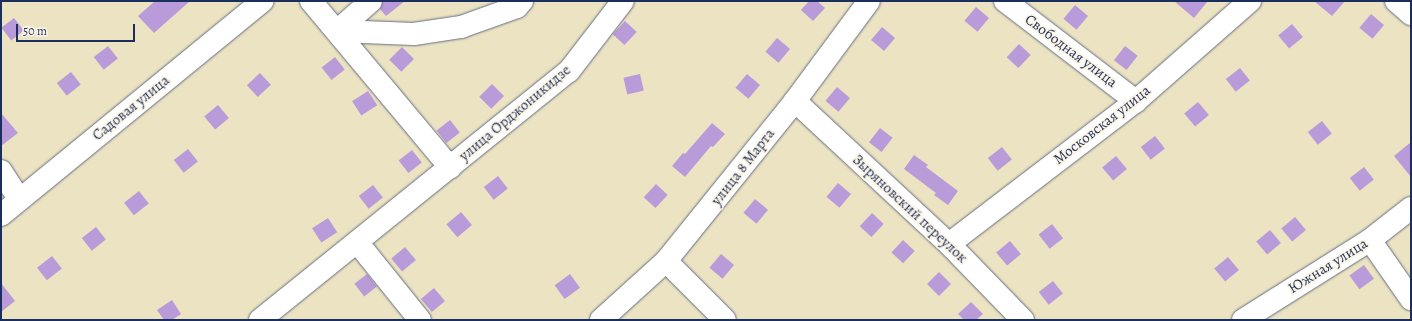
<!DOCTYPE html>
<meta charset="utf-8">
<style>
body{margin:0}
#map{position:relative;width:1412px;height:321px;overflow:hidden;background:#ece3c2;font-family:Alegreya,serif}
div>[style]{position:absolute}
.building>*{inset:0;background:#b99bd9;transform-origin:0 0}
.roads{filter:drop-shadow(0 0 1px #646e81) drop-shadow(0 0 1px #646e81)}
.minor>*{height:22px;margin:-11px;padding:0 11px;transform-origin:11px;border-radius:11px;background:#fff}
span{translate:-50% -50%;white-space:nowrap;text-align:center;line-height:1.15;-webkit-text-stroke:3.5px #fcf5e5;paint-order:stroke}
.street-label{font-size:15px;color:#1b2f5e}
.frame{position:absolute;inset:0;border:2px solid #1b2f5e;pointer-events:none}
.scale{position:absolute;left:16px;top:24px;width:119px;height:18px;box-sizing:border-box;border:2px solid #1b2f5e;border-top:0;padding-left:5px;font-size:12px;line-height:14px;white-space:nowrap;color:#1b2f5e;-webkit-text-stroke:3px #fcf5e5;paint-order:stroke}
</style>
<div id="map">
<div class="building">
<i style="clip-path:polygon(155px 1px,190px 1px,154px 33px,138px 16px)"></i>
<i style="clip-path:polygon(383px 1px,405px 1px,386px 16px,380px 9px)"></i>
<i style="clip-path:polygon(809px 1px,817px 1px,825px 8px,813px 21px,801px 10px)"></i>
<i style="clip-path:polygon(1174px 1px,1208px 1px,1194px 18px)"></i>
<i style="clip-path:polygon(1314px 1px,1345px 1px,1332px 16px)"></i>
<i style="left:1075px;top:5px;width:17px;height:18px;rotate:40deg"></i>
<i style="left:976px;top:7px;width:17px;height:18px;rotate:40deg"></i>
<i style="left:1371px;top:14px;width:17px;height:18px;rotate:40deg"></i>
<i style="left:14px;top:18px;width:16px;height:16px;rotate:52deg"></i>
<i style="left:625px;top:21px;width:16px;height:18px;rotate:43deg"></i>
<i style="left:1292px;top:24px;width:17px;height:18px;rotate:50deg"></i>
<i style="left:882px;top:27px;width:17px;height:17px;rotate:40deg"></i>
<i style="left:777px;top:38px;width:17px;height:18px;rotate:40deg"></i>
<i style="left:1019px;top:44px;width:16px;height:18px;rotate:43deg"></i>
<i style="left:108px;top:46px;width:16px;height:18px;rotate:52deg"></i>
<i style="left:1125px;top:46px;width:16px;height:18px;rotate:38deg"></i>
<i style="left:402px;top:47px;width:17px;height:18px;rotate:45deg"></i>
<i style="left:335px;top:57px;width:16px;height:17px;rotate:52deg"></i>
<i style="left:1240px;top:68px;width:16px;height:18px;rotate:52deg"></i>
<i style="left:71px;top:72px;width:16px;height:18px;rotate:52deg"></i>
<i style="left:260px;top:73px;width:16px;height:18px;rotate:47deg"></i>
<i style="left:640px;top:74px;width:17px;height:17px;rotate:77deg"></i>
<i style="left:747px;top:74px;width:17px;height:18px;rotate:40deg"></i>
<i style="left:492px;top:84px;width:17px;height:18px;rotate:45deg"></i>
<i style="left:837px;top:87px;width:17px;height:18px;rotate:40deg"></i>
<i style="left:368px;top:91px;width:17px;height:19px;rotate:57deg"></i>
<i style="left:1198px;top:102px;width:17px;height:18px;rotate:50deg"></i>
<i style="left:218px;top:105px;width:17px;height:18px;rotate:50deg"></i>
<i style="clip-path:polygon(1px 113px,18px 133px,1px 146px)"></i>
<i style="left:450px;top:120px;width:16px;height:17px;rotate:52deg"></i>
<i style="left:1322px;top:121px;width:16px;height:18px;rotate:52deg"></i>
<i style="clip-path:polygon(712px 123px,725px 134px,713px 147px,711px 146px,685px 177px,672px 166px,683px 153px,685px 154px)"></i>
<i style="left:880px;top:128px;width:16px;height:18px;rotate:38deg"></i>
<i style="left:1155px;top:136px;width:16px;height:18px;rotate:52deg"></i>
<i style="clip-path:polygon(1411px 142px,1411px 177px,1394px 156px)"></i>
<i style="left:1002px;top:147px;width:16px;height:18px;rotate:52deg"></i>
<i style="left:188px;top:149px;width:16px;height:18px;rotate:52deg"></i>
<i style="left:412px;top:150px;width:16px;height:17px;rotate:52deg"></i>
<i style="clip-path:polygon(914px 155px,928px 165px,926px 167px,958px 191px,948px 205px,934px 195px,936px 193px,904px 169px)"></i>
<i style="left:1116px;top:156px;width:17px;height:18px;rotate:50deg"></i>
<i style="left:1364px;top:167px;width:16px;height:18px;rotate:52deg"></i>
<i style="left:498px;top:176px;width:16px;height:18px;rotate:52deg"></i>
<i style="left:838px;top:183px;width:17px;height:18px;rotate:40deg"></i>
<i style="left:656px;top:184px;width:16px;height:18px;rotate:43deg"></i>
<i style="left:373px;top:185px;width:16px;height:18px;rotate:52deg"></i>
<i style="left:139px;top:191px;width:16px;height:19px;rotate:52deg"></i>
<i style="left:755px;top:199px;width:17px;height:18px;rotate:40deg"></i>
<i style="left:461px;top:212px;width:17px;height:19px;rotate:50deg"></i>
<i style="left:872px;top:213px;width:16px;height:18px;rotate:43deg"></i>
<i style="left:1295px;top:217px;width:17px;height:18px;rotate:50deg"></i>
<i style="left:328px;top:218px;width:17px;height:19px;rotate:57deg"></i>
<i style="left:1052px;top:224px;width:18px;height:17px;rotate:52deg"></i>
<i style="left:96px;top:227px;width:16px;height:18px;rotate:52deg"></i>
<i style="left:1270px;top:230px;width:17px;height:18px;rotate:50deg"></i>
<i style="left:903px;top:240px;width:16px;height:17px;rotate:43deg"></i>
<i style="left:1010px;top:241px;width:17px;height:18px;rotate:50deg"></i>
<i style="left:405px;top:247px;width:17px;height:18px;rotate:50deg"></i>
<i style="left:721px;top:254px;width:17px;height:18px;rotate:40deg"></i>
<i style="left:52px;top:256px;width:16px;height:19px;rotate:52deg"></i>
<i style="left:1228px;top:257px;width:17px;height:18px;rotate:50deg"></i>
<i style="left:1364px;top:265px;width:17px;height:18px;rotate:54deg"></i>
<i style="left:939px;top:272px;width:17px;height:17px;rotate:45deg"></i>
<i style="left:367px;top:274px;width:16px;height:16px;rotate:52deg"></i>
<i style="left:570px;top:274px;width:17px;height:19px;rotate:54deg"></i>
<i style="left:1053px;top:281px;width:16px;height:18px;rotate:52deg"></i>
<i style="clip-path:polygon(1px 283px,15px 301px,1px 312px)"></i>
<i style="left:434px;top:288px;width:17px;height:17px;rotate:50deg"></i>
<i style="clip-path:polygon(172px 300px,181px 314px,172px 320px,164px 320px,157px 310px)"></i>
<i style="clip-path:polygon(971px 302px,983px 314px,976px 320px,964px 320px,958px 314px)"></i>
</div>
<div class="roads">
<div class="minor">
<i style="left:311px;top:1px;width:217px;rotate:50.1deg"></i>
<i style="left:1005px;top:1px;width:165px;rotate:37.4deg"></i>
<i style="left:1396px;top:1px;width:20px;rotate:41deg"></i>
<i style="left:337px;top:31px;width:77px;rotate:2.2deg"></i>
<i style="left:414px;top:34px;width:48px;rotate:-8.5deg"></i>
<i style="left:461px;top:27px;width:59px;rotate:-19.7deg"></i>
<i style="left:517px;top:7px;width:8px;rotate:-50deg"></i>
<i style="left:337px;top:31px;width:45px;rotate:-41.4deg"></i>
<i style="left:795px;top:101px;width:210px;rotate:42.9deg"></i>
<i style="left:949px;top:244px;width:106px;rotate:45.8deg"></i>
<i style="left:1px;top:171px;width:33px;rotate:57deg"></i>
<i style="left:1px;top:215px;width:338px;rotate:-39.3deg"></i>
<i style="left:1370px;top:240px;width:72px;rotate:55.2deg"></i>
<i style="left:357px;top:242px;width:100px;rotate:51.1deg"></i>
<i style="left:949px;top:244px;width:235px;rotate:-37.4deg"></i>
<i style="left:1136px;top:101px;width:152px;rotate:-41.3deg"></i>
<i style="left:666px;top:261px;width:83px;rotate:45deg"></i>
<i style="left:260px;top:320px;width:397px;rotate:-38.9deg"></i>
<i style="left:569px;top:71px;width:88px;rotate:-52.4deg"></i>
<i style="left:601px;top:320px;width:88px;rotate:-42.2deg"></i>
<i style="left:666px;top:261px;width:206px;rotate:-51.1deg"></i>
<i style="left:795px;top:101px;width:124px;rotate:-53.5deg"></i>
<i style="left:1243px;top:320px;width:150px;rotate:-32.2deg"></i>
<i style="left:1370px;top:240px;width:52px;rotate:-38deg"></i>
</div>
</div>
<div class="street-label">
<span style="left:1071px;top:51px;rotate:37deg">Свободная улица</span>
<span style="left:131px;top:108px;rotate:-39deg">Садовая улица</span>
<span style="left:515px;top:113px;rotate:-40deg">улица Орджоникидзе</span>
<span style="left:1102px;top:125px;rotate:-38deg">Московская улица</span>
<span style="left:743px;top:167px;rotate:-52deg">улица 8 Марта</span>
<span style="left:910px;top:209px;rotate:43deg">Зыряновский переулок</span>
<span style="left:1328px;top:266px;rotate:-32deg">Южная улица</span>
</div>
<div class="frame"></div>
<div class="scale">50 m</div>
</div>
